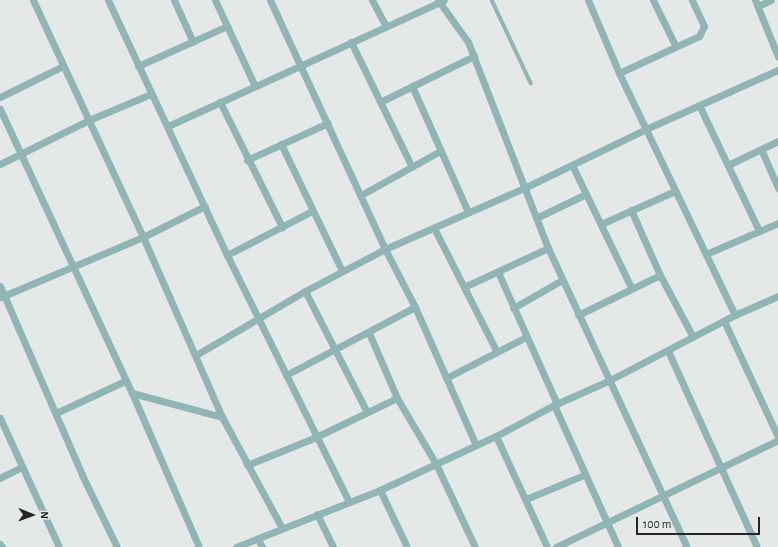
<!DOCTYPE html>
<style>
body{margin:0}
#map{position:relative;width:778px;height:547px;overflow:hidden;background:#e4e9e7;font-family:"Alegreya Sans",sans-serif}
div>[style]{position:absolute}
.lane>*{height:3.5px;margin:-1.75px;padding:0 1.75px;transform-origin:1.75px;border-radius:1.75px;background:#91b5b5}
.street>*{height:7px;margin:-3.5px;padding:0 3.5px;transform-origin:3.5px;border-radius:3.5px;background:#91b5b5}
span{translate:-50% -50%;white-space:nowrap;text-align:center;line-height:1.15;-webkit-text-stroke:3.5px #e4e9e7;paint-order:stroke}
.north{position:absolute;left:12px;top:495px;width:40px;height:40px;-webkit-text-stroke:3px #e4e9e7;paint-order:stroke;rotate:91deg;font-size:11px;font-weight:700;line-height:16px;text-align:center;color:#252625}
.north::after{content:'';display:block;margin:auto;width:14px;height:18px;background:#252625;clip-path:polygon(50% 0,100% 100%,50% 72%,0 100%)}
.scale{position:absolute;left:636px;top:517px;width:124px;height:18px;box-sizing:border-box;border:2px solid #252625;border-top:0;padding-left:5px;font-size:12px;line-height:14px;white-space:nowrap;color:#252625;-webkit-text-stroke:3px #e4e9e7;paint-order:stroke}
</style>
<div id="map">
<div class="lane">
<i style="left:492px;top:0;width:92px;rotate:64.8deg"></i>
</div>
<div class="street">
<i style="left:33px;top:0;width:261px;rotate:65.1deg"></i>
<i style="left:143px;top:237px;width:197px;rotate:66.3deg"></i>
<i style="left:108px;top:0;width:281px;rotate:65deg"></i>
<i style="left:227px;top:255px;width:275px;rotate:63.7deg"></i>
<i style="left:174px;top:0;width:46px;rotate:65.7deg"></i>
<i style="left:215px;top:0;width:95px;rotate:65.1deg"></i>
<i style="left:270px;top:0;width:274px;rotate:65.2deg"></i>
<i style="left:385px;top:249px;width:65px;rotate:62.7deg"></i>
<i style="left:415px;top:307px;width:151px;rotate:66.2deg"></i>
<i style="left:372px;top:0;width:30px;rotate:62deg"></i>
<i style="left:438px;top:0;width:52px;rotate:54.5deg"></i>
<i style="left:468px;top:42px;width:221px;rotate:68.8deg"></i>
<i style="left:548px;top:248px;width:330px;rotate:65.1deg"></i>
<i style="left:588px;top:0;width:79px;rotate:67deg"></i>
<i style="left:619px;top:73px;width:268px;rotate:64.4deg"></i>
<i style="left:653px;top:0;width:52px;rotate:63.9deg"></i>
<i style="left:755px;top:0;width:61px;rotate:68deg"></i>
<i style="left:758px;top:6px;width:14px;rotate:-25deg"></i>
<i style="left:351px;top:42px;width:139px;rotate:64deg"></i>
<i style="left:138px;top:66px;width:98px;rotate:-24.2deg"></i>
<i style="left:619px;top:73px;width:88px;rotate:-24.8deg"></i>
<i style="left:699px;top:36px;width:11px;rotate:-63deg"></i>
<i style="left:704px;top:26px;width:29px;rotate:-115deg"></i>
<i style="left:412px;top:86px;width:138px;rotate:66deg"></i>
<i style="left:0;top:97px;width:70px;rotate:-26.2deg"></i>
<i style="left:220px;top:102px;width:140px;rotate:63.6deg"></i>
<i style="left:380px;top:102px;width:105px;rotate:-26.1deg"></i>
<i style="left:699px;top:105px;width:140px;rotate:64.5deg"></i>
<i style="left:0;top:109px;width:313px;rotate:65.1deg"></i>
<i style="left:132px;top:393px;width:93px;rotate:14.9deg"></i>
<i style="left:222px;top:417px;width:126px;rotate:61.6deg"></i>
<i style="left:168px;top:126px;width:303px;rotate:-24.5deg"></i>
<i style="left:281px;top:144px;width:141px;rotate:64.3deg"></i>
<i style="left:761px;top:149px;width:43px;rotate:66.4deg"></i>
<i style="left:247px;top:160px;width:89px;rotate:-24.6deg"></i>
<i style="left:0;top:164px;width:99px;rotate:-26.3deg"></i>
<i style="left:89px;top:120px;width:67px;rotate:-22.8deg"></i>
<i style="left:572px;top:165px;width:136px;rotate:64.2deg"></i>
<i style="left:728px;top:165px;width:55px;rotate:-25.6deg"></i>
<i style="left:361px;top:195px;width:90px;rotate:-29.1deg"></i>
<i style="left:631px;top:210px;width:71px;rotate:66deg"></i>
<i style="left:660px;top:275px;width:70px;rotate:62deg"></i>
<i style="left:536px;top:218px;width:55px;rotate:-25.6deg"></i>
<i style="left:601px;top:224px;width:81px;rotate:-24deg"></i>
<i style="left:434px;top:228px;width:139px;rotate:63.1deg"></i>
<i style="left:706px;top:254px;width:78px;rotate:-23.3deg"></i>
<i style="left:227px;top:255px;width:96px;rotate:-27.4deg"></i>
<i style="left:498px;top:272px;width:145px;rotate:65.9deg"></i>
<i style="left:0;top:286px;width:206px;rotate:66.5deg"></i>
<i style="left:82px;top:475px;width:80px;rotate:64.1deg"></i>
<i style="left:464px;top:287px;width:93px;rotate:-24.9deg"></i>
<i style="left:305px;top:291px;width:136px;rotate:62.9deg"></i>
<i style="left:1px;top:297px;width:154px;rotate:-22.9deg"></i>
<i style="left:143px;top:237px;width:69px;rotate:-26.6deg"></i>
<i style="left:513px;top:308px;width:56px;rotate:-29.7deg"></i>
<i style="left:578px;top:315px;width:91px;rotate:-26deg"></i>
<i style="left:724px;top:321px;width:128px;rotate:65deg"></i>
<i style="left:369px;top:333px;width:71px;rotate:66.7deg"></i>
<i style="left:397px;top:398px;width:77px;rotate:59.4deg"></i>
<i style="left:436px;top:464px;width:92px;rotate:64.8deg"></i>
<i style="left:668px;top:351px;width:215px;rotate:65.6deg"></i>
<i style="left:196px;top:355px;width:126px;rotate:-30.4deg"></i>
<i style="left:305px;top:291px;width:90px;rotate:-27.7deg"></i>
<i style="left:385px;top:249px;width:152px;rotate:-23.7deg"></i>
<i style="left:524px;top:188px;width:136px;rotate:-25.8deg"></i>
<i style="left:646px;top:129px;width:145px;rotate:-24.1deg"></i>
<i style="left:286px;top:375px;width:146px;rotate:-27.8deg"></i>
<i style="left:446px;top:378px;width:90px;rotate:-27.1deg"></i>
<i style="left:132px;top:393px;width:168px;rotate:66.5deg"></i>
<i style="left:554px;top:405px;width:156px;rotate:65.7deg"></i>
<i style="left:56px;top:413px;width:76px;rotate:-24.9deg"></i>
<i style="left:0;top:418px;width:142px;rotate:65.4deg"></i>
<i style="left:496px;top:436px;width:122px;rotate:65.3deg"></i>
<i style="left:247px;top:465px;width:74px;rotate:-22.1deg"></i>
<i style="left:316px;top:437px;width:90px;rotate:-25.7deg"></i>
<i style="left:0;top:478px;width:25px;rotate:-27deg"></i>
<i style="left:380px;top:490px;width:63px;rotate:64.7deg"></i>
<i style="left:526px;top:499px;width:63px;rotate:-22.5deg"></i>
<i style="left:317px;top:514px;width:37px;rotate:64deg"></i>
<i style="left:258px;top:539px;width:9px;rotate:63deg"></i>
<i style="left:0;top:544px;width:4px;rotate:56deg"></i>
<i style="left:236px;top:547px;width:155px;rotate:-21.6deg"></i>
<i style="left:380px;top:490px;width:128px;rotate:-25deg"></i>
<i style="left:496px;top:436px;width:66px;rotate:-28.1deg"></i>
<i style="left:554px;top:405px;width:59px;rotate:-24deg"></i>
<i style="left:608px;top:381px;width:143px;rotate:-27.5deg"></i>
<i style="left:735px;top:315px;width:47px;rotate:-23.8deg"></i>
<i style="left:556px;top:547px;width:246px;rotate:-25.7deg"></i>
</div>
<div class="north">N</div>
<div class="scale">100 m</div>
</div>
